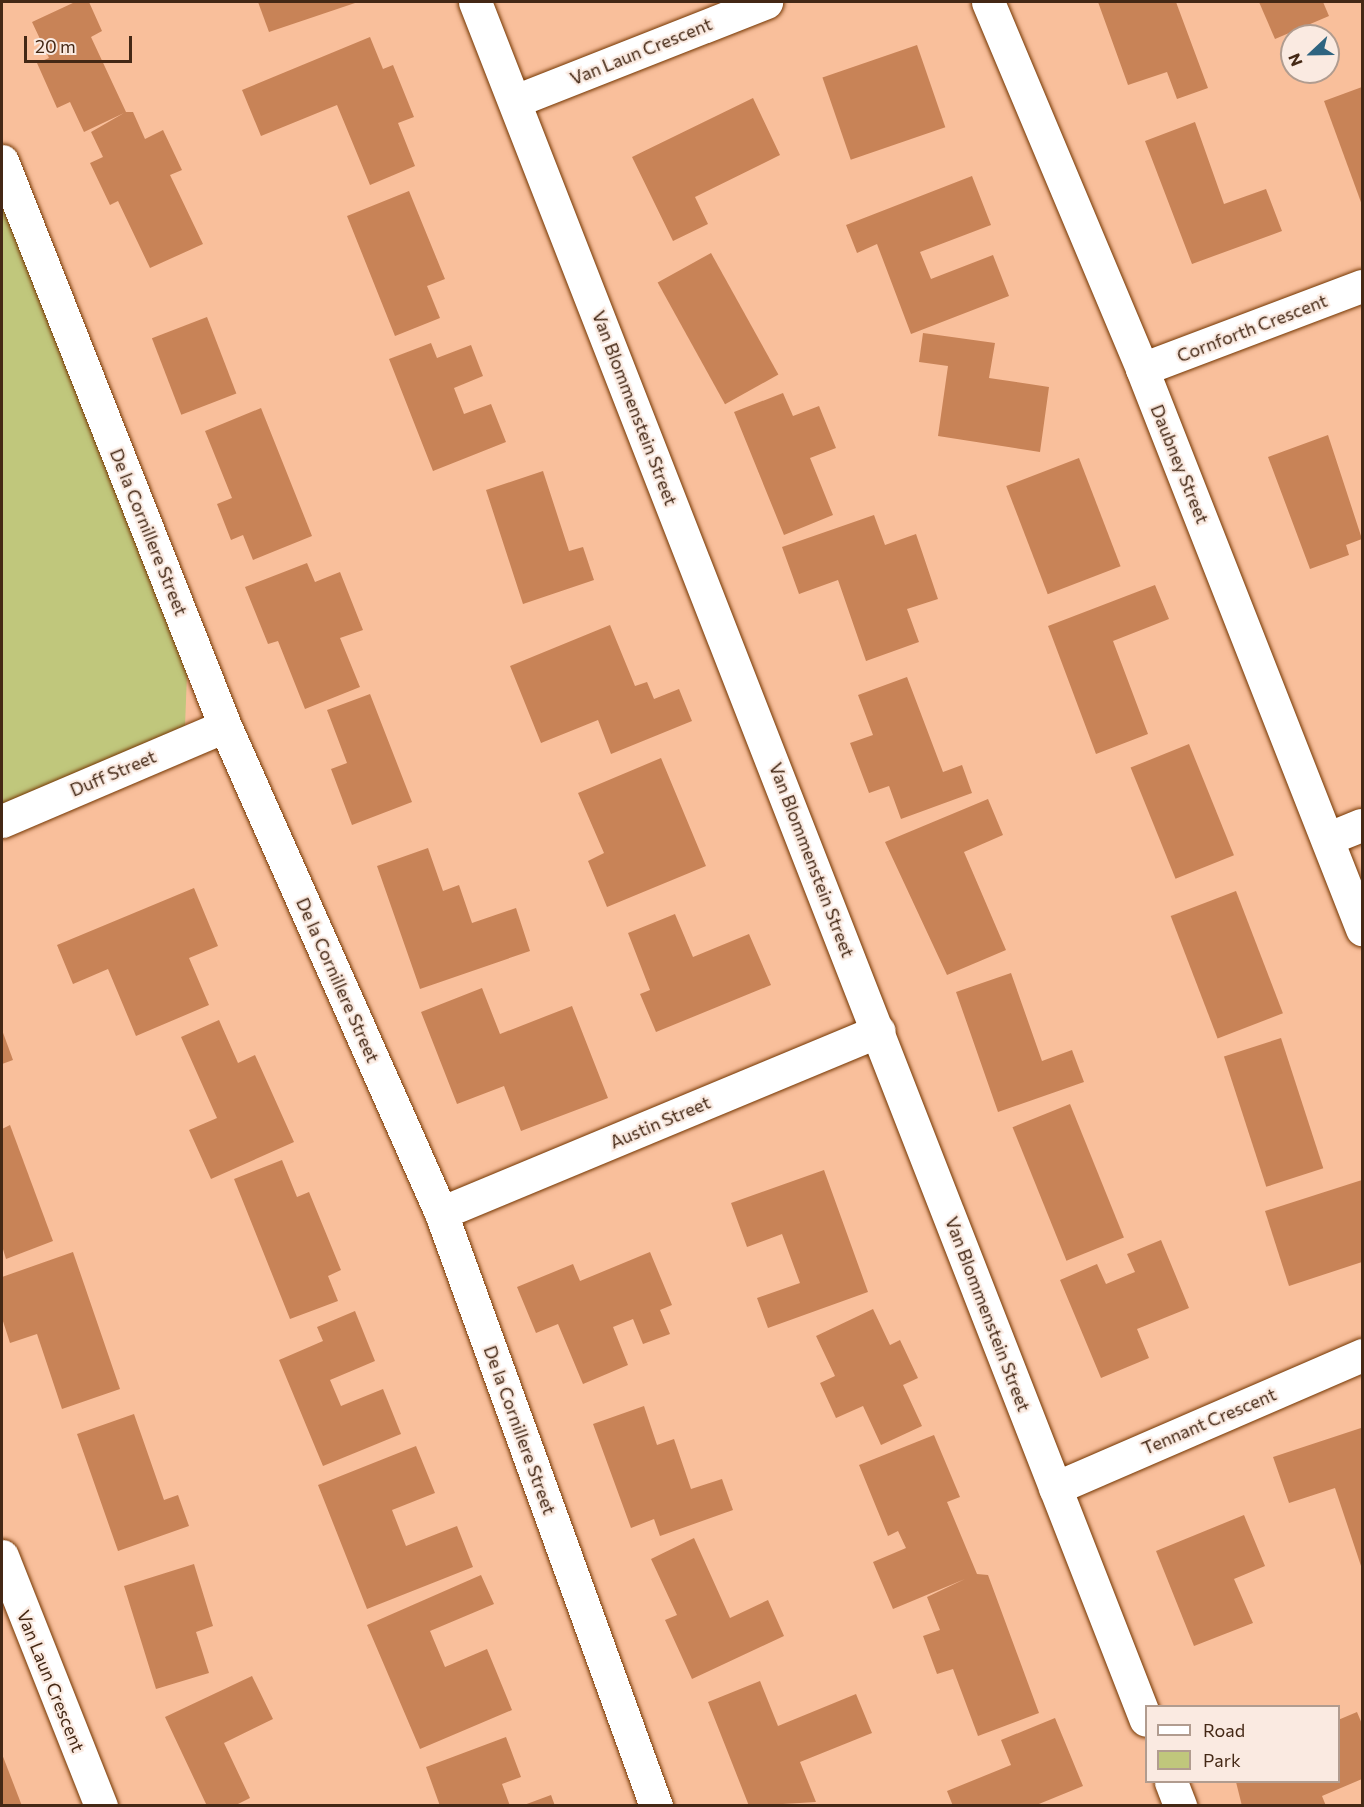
<!DOCTYPE html>
<style>
body{margin:0}
#map{position:relative;width:1364px;height:1807px;overflow:hidden;background:#f9bf9b;font-family:Commissioner,sans-serif}
div>[style]{position:absolute}
.green>*{inset:0;background:#c0c77c}
.building>*{inset:0;background:#c88357;transform-origin:0 0}
.roads{filter:drop-shadow(0 0 2px #743600) drop-shadow(0 0 2px #743600)}
.minor>*{height:33px;margin:-16.5px;padding:0 16.5px;transform-origin:16.5px;border-radius:16.5px;background:#fff}
span{translate:-50% -50%;white-space:nowrap;text-align:center;line-height:1.15;-webkit-text-stroke:4.5px #faeae1;paint-order:stroke}
.street-label{font-size:18px;color:#442815}
.frame{position:absolute;inset:0;border:3px solid #442815;pointer-events:none}
.legend{position:absolute;left:1145px;top:1705px;width:195px;height:78px;box-sizing:border-box;background:#faeae1;border:2px solid #b19c8f;margin:0;padding:8px 10px;list-style:none;font-size:18px;color:#442815}
.legend li{display:flex;align-items:center;gap:12px;height:30px}
.legend b{width:30px;border:2px solid #b19c8f}
.north{position:absolute;left:1280px;top:24px;width:60px;height:60px;box-sizing:border-box;background:#faeae1;border:2px solid #b19c8f;border-radius:50%;rotate:248deg;font-size:16px;font-weight:700;line-height:24px;text-align:center;color:#442815}
.north::after{content:'';display:block;margin:auto;width:21px;height:27px;background:#2e6480;clip-path:polygon(50% 0,100% 100%,50% 72%,0 100%)}
.scale{position:absolute;left:24px;top:36px;width:108px;height:27px;box-sizing:border-box;border:3px solid #442815;border-top:0;padding-left:8px;font-size:18px;line-height:21px;white-space:nowrap;color:#442815;-webkit-text-stroke:4px #faeae1;paint-order:stroke}
</style>
<div id="map">
<div class="green">
<i style="clip-path:polygon(2px 203px,187px 674px,185px 726px,2px 815px)"></i>
</div>
<div class="building">
<i style="clip-path:polygon(75px 2px,89px 2px,102px 31px,91px 37px,126px 112px,133px 112px,145px 139px,163px 130px,182px 170px,170px 175px,203px 244px,150px 268px,118px 201px,110px 205px,90px 163px,103px 157px,91px 132px,124px 113px,84px 132px,70px 102px,57px 108px,37px 63px,49px 58px,32px 22px)"></i>
<i style="clip-path:polygon(258px 2px,358px 2px,269px 32px)"></i>
<i style="clip-path:polygon(1098px 2px,1176px 2px,1208px 88px,1177px 99px,1167px 72px,1128px 85px)"></i>
<i style="clip-path:polygon(1259px 2px,1323px 2px,1329px 16px,1275px 39px)"></i>
<i style="clip-path:polygon(370px 37px,383px 69px,393px 65px,414px 117px,398px 123px,415px 166px,370px 185px,337px 105px,261px 136px,242px 90px)"></i>
<i style="left:917px;top:45px;width:87px;height:100px;rotate:71deg"></i>
<i style="clip-path:polygon(1362px 87px,1362px 205px,1324px 101px)"></i>
<i style="clip-path:polygon(753px 98px,780px 155px,695px 197px,708px 224px,673px 241px,632px 157px)"></i>
<i style="clip-path:polygon(1195px 122px,1224px 204px,1266px 189px,1282px 231px,1192px 264px,1145px 141px)"></i>
<i style="clip-path:polygon(972px 176px,991px 225px,920px 252px,931px 279px,993px 255px,1009px 296px,911px 334px,877px 244px,857px 253px,846px 225px)"></i>
<i style="clip-path:polygon(409px 191px,445px 279px,427px 286px,440px 318px,395px 336px,347px 216px)"></i>
<i style="left:711px;top:253px;width:139px;height:61px;rotate:61deg"></i>
<i style="left:207px;top:317px;width:82px;height:59px;rotate:69deg"></i>
<i style="clip-path:polygon(923px 333px,995px 343px,989px 378px,1049px 387px,1040px 452px,938px 436px,948px 366px,919px 362px)"></i>
<i style="clip-path:polygon(431px 343px,437px 358px,471px 345px,483px 376px,454px 388px,464px 414px,491px 404px,506px 442px,433px 471px,389px 359px)"></i>
<i style="clip-path:polygon(783px 393px,793px 416px,819px 406px,836px 448px,810px 458px,833px 515px,784px 535px,734px 412px)"></i>
<i style="clip-path:polygon(261px 408px,312px 536px,253px 560px,243px 535px,231px 540px,217px 504px,232px 498px,205px 431px)"></i>
<i style="clip-path:polygon(1328px 435px,1362px 539px,1346px 545px,1349px 555px,1310px 569px,1268px 457px)"></i>
<i style="left:1079px;top:458px;width:116px;height:78px;rotate:69deg"></i>
<i style="clip-path:polygon(543px 471px,569px 551px,583px 547px,594px 580px,523px 604px,486px 490px)"></i>
<i style="clip-path:polygon(874px 515px,885px 545px,916px 534px,938px 599px,907px 609px,919px 642px,866px 661px,838px 580px,799px 594px,782px 547px)"></i>
<i style="clip-path:polygon(307px 563px,315px 582px,340px 572px,363px 630px,340px 638px,360px 687px,305px 709px,278px 641px,268px 644px,245px 587px)"></i>
<i style="clip-path:polygon(1155px 585px,1169px 619px,1113px 641px,1148px 734px,1096px 754px,1048px 626px)"></i>
<i style="clip-path:polygon(610px 625px,635px 686px,647px 682px,654px 699px,679px 689px,692px 721px,611px 754px,598px 720px,541px 743px,510px 666px)"></i>
<i style="clip-path:polygon(907px 677px,943px 772px,962px 765px,972px 793px,901px 819px,889px 786px,869px 793px,850px 743px,873px 735px,858px 695px)"></i>
<i style="clip-path:polygon(370px 694px,412px 802px,352px 825px,331px 769px,347px 763px,327px 710px)"></i>
<i style="left:1189px;top:744px;width:120px;height:63px;rotate:68deg"></i>
<i style="clip-path:polygon(661px 758px,706px 866px,607px 907px,588px 861px,604px 853px,578px 793px)"></i>
<i style="clip-path:polygon(988px 799px,1003px 835px,964px 852px,1006px 950px,947px 975px,885px 842px)"></i>
<i style="clip-path:polygon(428px 848px,443px 891px,459px 885px,472px 923px,516px 908px,530px 951px,420px 989px,377px 866px)"></i>
<i style="clip-path:polygon(194px 888px,218px 946px,189px 958px,209px 1005px,136px 1036px,108px 969px,73px 984px,57px 945px)"></i>
<i style="left:1236px;top:891px;width:131px;height:70px;rotate:69deg"></i>
<i style="clip-path:polygon(675px 914px,693px 957px,749px 934px,771px 985px,656px 1032px,640px 994px,650px 990px,628px 933px)"></i>
<i style="clip-path:polygon(1011px 973px,1042px 1061px,1072px 1050px,1084px 1082px,998px 1112px,956px 992px)"></i>
<i style="clip-path:polygon(482px 988px,500px 1034px,572px 1006px,608px 1098px,521px 1131px,504px 1086px,457px 1104px,421px 1012px)"></i>
<i style="clip-path:polygon(219px 1020px,238px 1063px,255px 1055px,294px 1142px,211px 1179px,189px 1130px,217px 1118px,181px 1037px)"></i>
<i style="clip-path:polygon(2px 1030px,13px 1060px,2px 1064px)"></i>
<i style="left:1281px;top:1038px;width:137px;height:60px;rotate:72deg"></i>
<i style="left:1070px;top:1104px;width:144px;height:62px;rotate:68deg"></i>
<i style="clip-path:polygon(10px 1125px,53px 1241px,6px 1259px,2px 1246px,2px 1129px)"></i>
<i style="clip-path:polygon(282px 1160px,297px 1197px,309px 1192px,341px 1270px,328px 1276px,338px 1301px,290px 1319px,234px 1179px)"></i>
<i style="clip-path:polygon(824px 1170px,868px 1292px,768px 1328px,757px 1298px,800px 1283px,782px 1234px,747px 1247px,731px 1203px)"></i>
<i style="clip-path:polygon(1362px 1180px,1362px 1262px,1289px 1286px,1265px 1211px)"></i>
<i style="clip-path:polygon(1161px 1240px,1189px 1308px,1137px 1329px,1149px 1358px,1101px 1378px,1060px 1280px,1097px 1264px,1106px 1284px,1135px 1272px,1127px 1254px)"></i>
<i style="clip-path:polygon(73px 1252px,120px 1389px,62px 1409px,37px 1334px,10px 1343px,2px 1318px,2px 1277px)"></i>
<i style="clip-path:polygon(650px 1252px,672px 1305px,660px 1310px,670px 1334px,643px 1344px,633px 1319px,613px 1327px,628px 1365px,583px 1384px,558px 1324px,536px 1333px,517px 1287px,573px 1264px,580px 1281px)"></i>
<i style="clip-path:polygon(873px 1309px,890px 1345px,900px 1340px,918px 1378px,903px 1385px,922px 1426px,881px 1445px,863px 1406px,836px 1418px,820px 1383px,835px 1376px,816px 1336px)"></i>
<i style="clip-path:polygon(355px 1311px,375px 1361px,330px 1380px,341px 1406px,383px 1389px,401px 1434px,323px 1466px,279px 1360px,323px 1341px,317px 1327px)"></i>
<i style="clip-path:polygon(644px 1406px,657px 1445px,674px 1439px,691px 1489px,722px 1479px,733px 1510px,660px 1536px,654px 1519px,631px 1528px,593px 1424px)"></i>
<i style="clip-path:polygon(134px 1414px,164px 1500px,178px 1495px,189px 1526px,118px 1551px,77px 1434px)"></i>
<i style="clip-path:polygon(1361px 1428px,1362px 1432px,1362px 1569px,1335px 1488px,1289px 1503px,1273px 1457px)"></i>
<i style="clip-path:polygon(934px 1435px,960px 1497px,947px 1502px,977px 1574px,988px 1575px,1039px 1713px,978px 1736px,953px 1669px,937px 1674px,923px 1636px,940px 1630px,927px 1597px,965px 1579px,893px 1609px,873px 1562px,906px 1548px,898px 1531px,888px 1536px,859px 1465px)"></i>
<i style="clip-path:polygon(416px 1446px,435px 1493px,392px 1510px,406px 1546px,457px 1526px,473px 1567px,367px 1609px,318px 1485px)"></i>
<i style="clip-path:polygon(1244px 1515px,1265px 1566px,1234px 1579px,1253px 1623px,1194px 1646px,1156px 1551px)"></i>
<i style="clip-path:polygon(694px 1538px,730px 1618px,768px 1600px,784px 1636px,692px 1679px,665px 1620px,677px 1615px,651px 1559px)"></i>
<i style="clip-path:polygon(194px 1564px,213px 1626px,196px 1632px,209px 1673px,156px 1689px,124px 1586px)"></i>
<i style="clip-path:polygon(481px 1575px,494px 1604px,430px 1631px,445px 1667px,487px 1649px,512px 1710px,420px 1749px,367px 1625px)"></i>
<i style="clip-path:polygon(252px 1676px,273px 1719px,224px 1743px,250px 1798px,234px 1806px,207px 1806px,165px 1717px)"></i>
<i style="clip-path:polygon(760px 1681px,778px 1726px,856px 1694px,872px 1733px,800px 1762px,816px 1802px,749px 1806px,708px 1702px)"></i>
<i style="clip-path:polygon(1357px 1712px,1362px 1724px,1362px 1779px,1322px 1796px,1326px 1806px,1242px 1806px,1236px 1782px,1338px 1782px,1338px 1720px)"></i>
<i style="clip-path:polygon(1055px 1718px,1083px 1786px,1034px 1806px,953px 1806px,947px 1791px,1011px 1765px,1001px 1740px)"></i>
<i style="clip-path:polygon(506px 1737px,521px 1777px,502px 1784px,510px 1806px,440px 1806px,426px 1767px)"></i>
<i style="clip-path:polygon(2px 1754px,22px 1806px,2px 1806px)"></i>
<i style="clip-path:polygon(551px 1795px,555px 1806px,524px 1806px,524px 1805px)"></i>
</div>
<div class="roads">
<div class="minor">
<i style="left:475px;top:2px;width:1844px;rotate:68.67deg"></i>
<i style="left:988px;top:2px;width:398px;rotate:67.2deg"></i>
<i style="left:1142px;top:369px;width:602px;rotate:68.55deg"></i>
<i style="left:515px;top:101px;width:270px;rotate:-21.5deg"></i>
<i style="left:2px;top:161px;width:607px;rotate:68.46deg"></i>
<i style="left:225px;top:726px;width:533px;rotate:66.08deg"></i>
<i style="left:441px;top:1213px;width:631px;rotate:70.07deg"></i>
<i style="left:1142px;top:369px;width:235px;rotate:-20.7deg"></i>
<i style="left:2px;top:821px;width:242px;rotate:-23.1deg"></i>
<i style="left:1329px;top:838px;width:35px;rotate:-22deg"></i>
<i style="left:441px;top:1213px;width:474px;rotate:-22.6deg"></i>
<i style="left:1055px;top:1488px;width:335px;rotate:-23.4deg"></i>
<i style="left:2px;top:1556px;width:269px;rotate:68.4deg"></i>
<i style="left:1171px;top:1782px;width:26px;rotate:69deg"></i>
</div>
</div>
<div class="street-label">
<span style="left:641px;top:51px;rotate:-22deg">Van Laun Crescent</span>
<span style="left:1252px;top:328px;rotate:-21deg">Cornforth Crescent</span>
<span style="left:635px;top:408px;rotate:69deg">Van Blommenstein Street</span>
<span style="left:1180px;top:464px;rotate:68deg">Daubney Street</span>
<span style="left:149px;top:532px;rotate:68deg">De la Cornillere Street</span>
<span style="left:113px;top:773px;rotate:-23deg">Duff Street</span>
<span style="left:812px;top:860px;rotate:69deg">Van Blommenstein Street</span>
<span style="left:338px;top:980px;rotate:66deg">De la Cornillere Street</span>
<span style="left:660px;top:1122px;rotate:-23deg">Austin Street</span>
<span style="left:988px;top:1314px;rotate:69deg">Van Blommenstein Street</span>
<span style="left:1209px;top:1421px;rotate:-23deg">Tennant Crescent</span>
<span style="left:520px;top:1430px;rotate:70deg">De la Cornillere Street</span>
<span style="left:51px;top:1681px;rotate:68deg">Van Laun Crescent</span>
</div>
<div class="frame"></div>
<ul class="legend">
<li><b style="height:8px;background:#fff"></b>Road</li>
<li><b style="height:16px;background:#c0c77c"></b>Park</li>
</ul>
<div class="north">N</div>
<div class="scale">20 m</div>
</div>
